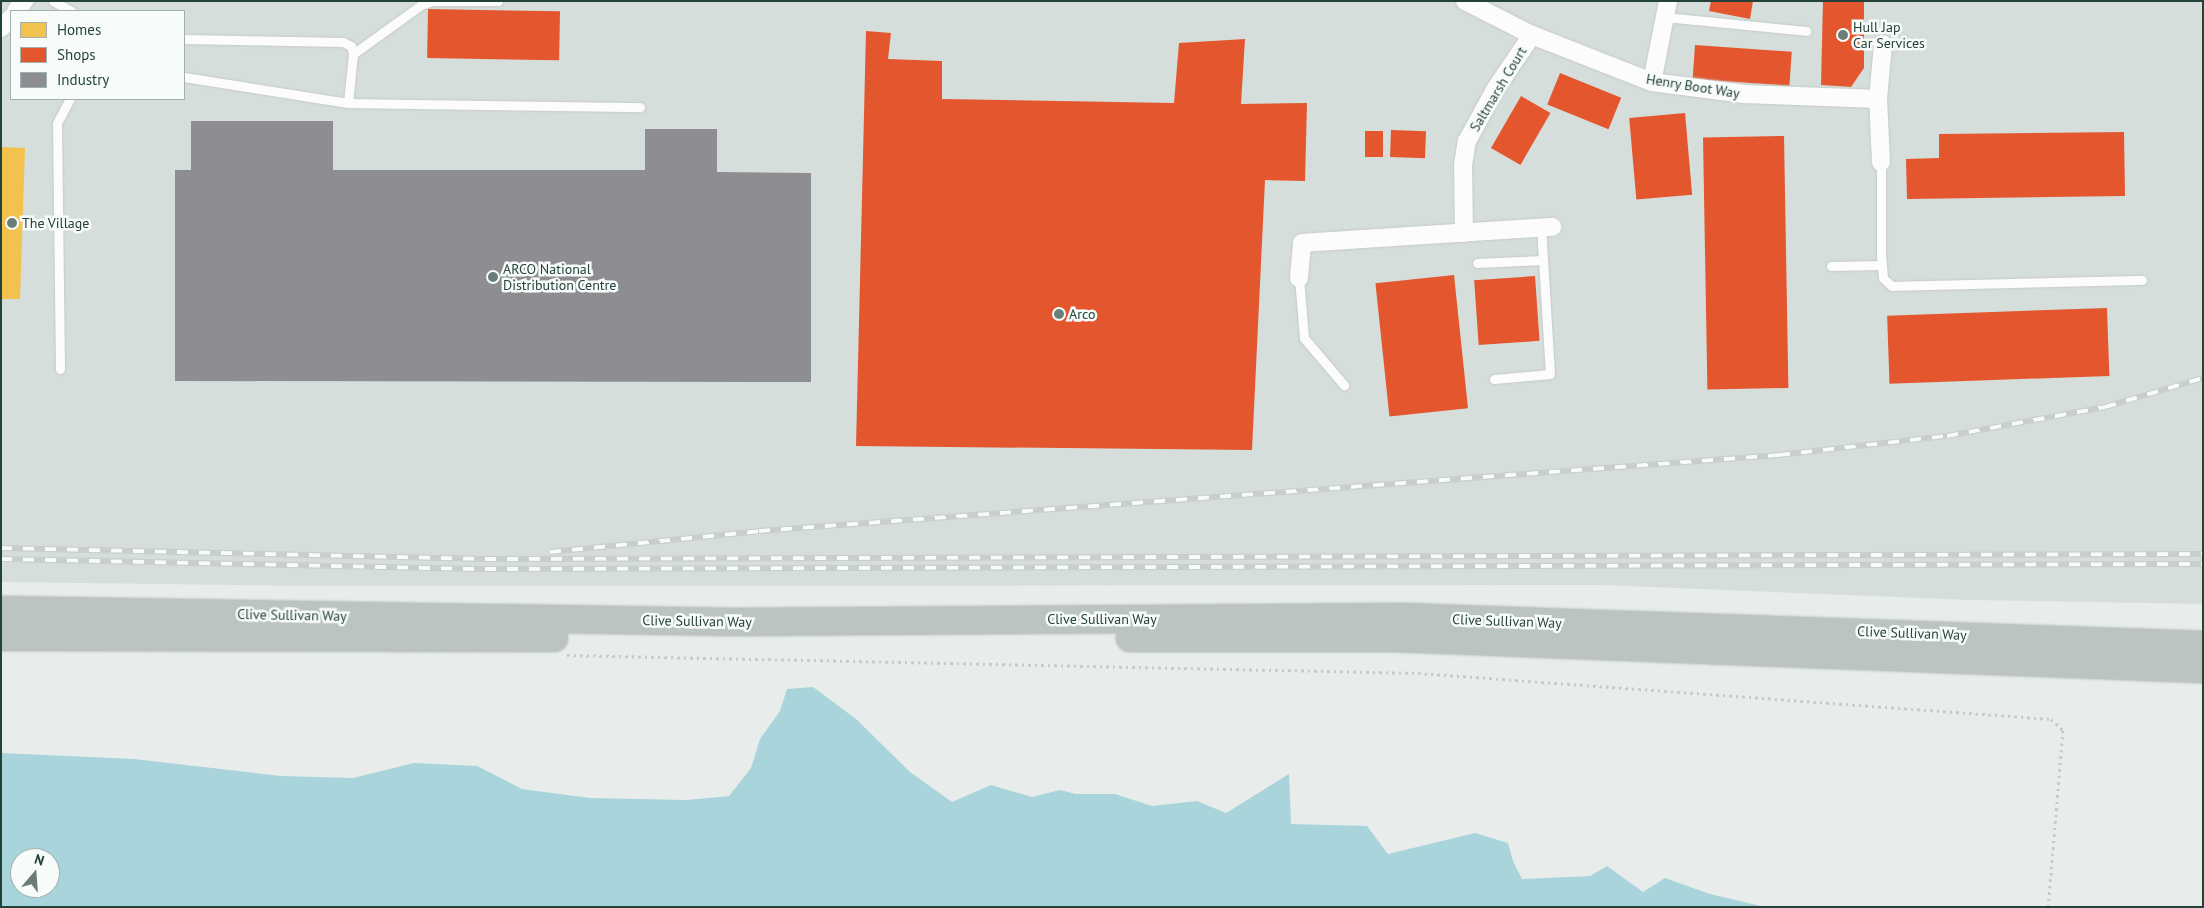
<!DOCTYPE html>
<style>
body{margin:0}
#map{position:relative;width:2204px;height:908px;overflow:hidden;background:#e8edeb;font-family:"PT Sans",sans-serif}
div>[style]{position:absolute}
.built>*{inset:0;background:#d6dedb}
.water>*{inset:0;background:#a9d4db}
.homes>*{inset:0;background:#f2c14e}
.shops>*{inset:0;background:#e4572e;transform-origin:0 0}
.industry>*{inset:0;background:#8d8d92}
.path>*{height:3px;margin-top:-1.5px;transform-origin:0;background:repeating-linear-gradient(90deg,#c3ccca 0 2.5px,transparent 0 6.5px)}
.roads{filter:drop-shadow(0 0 1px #c5cac8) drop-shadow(0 0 1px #c5cac8)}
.lane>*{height:9px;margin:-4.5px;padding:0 4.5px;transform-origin:4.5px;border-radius:4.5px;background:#fcfcfc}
.street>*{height:18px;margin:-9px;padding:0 9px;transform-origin:9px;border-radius:9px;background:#fcfcfc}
.highway>*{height:28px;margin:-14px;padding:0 14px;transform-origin:14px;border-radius:14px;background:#bcc4c2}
.rail>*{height:5.5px;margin-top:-2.75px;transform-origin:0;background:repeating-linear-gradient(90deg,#f7fbf9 0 11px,#c9cdcc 0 22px);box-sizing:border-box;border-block:1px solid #c9cdcc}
.dots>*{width:14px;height:14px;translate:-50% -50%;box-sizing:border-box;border:2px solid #f7fbf9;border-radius:50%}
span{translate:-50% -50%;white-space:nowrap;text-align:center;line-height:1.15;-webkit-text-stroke:5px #f7fbf9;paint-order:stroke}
.poi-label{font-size:14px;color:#24423a}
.left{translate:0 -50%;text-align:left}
.street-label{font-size:14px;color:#24423a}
.frame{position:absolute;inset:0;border:2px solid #24423a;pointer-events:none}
.legend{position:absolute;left:10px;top:10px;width:175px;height:90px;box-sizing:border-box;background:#f7fbf9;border:1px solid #a3b1ad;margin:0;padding:6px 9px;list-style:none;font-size:15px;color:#24423a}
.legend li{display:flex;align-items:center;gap:10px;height:25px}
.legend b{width:25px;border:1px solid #a3b1ad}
.north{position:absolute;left:10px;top:848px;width:50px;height:50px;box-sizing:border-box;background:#f7fbf9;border:1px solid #a3b1ad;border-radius:50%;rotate:18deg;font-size:14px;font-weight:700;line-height:20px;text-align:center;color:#24423a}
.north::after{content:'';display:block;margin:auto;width:18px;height:22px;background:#697e78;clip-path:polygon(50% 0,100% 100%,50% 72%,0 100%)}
</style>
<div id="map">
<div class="built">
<i style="clip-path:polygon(evenodd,1px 1px,2203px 1px,2203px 604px,1969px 600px,1602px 585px,316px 586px,1px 582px,1px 1px,11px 11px,184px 11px,184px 99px,11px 99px,11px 11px)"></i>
</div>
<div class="water">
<i style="clip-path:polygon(evenodd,813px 687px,856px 719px,910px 772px,952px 802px,991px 785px,1032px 797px,1060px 790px,1076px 794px,1115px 794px,1152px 806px,1197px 801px,1226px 813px,1289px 774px,1291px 824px,1367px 826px,1388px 854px,1475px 833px,1508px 843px,1513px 861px,1522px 879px,1590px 876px,1607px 866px,1643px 892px,1665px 878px,1710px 894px,1765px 907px,1px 907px,1px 753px,134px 759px,281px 776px,353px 778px,414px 763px,477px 766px,522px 789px,590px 798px,687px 800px,729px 796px,751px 768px,760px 739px,780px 711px,787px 689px,813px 687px,20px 858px,50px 858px,50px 888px,20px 888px,20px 858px)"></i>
</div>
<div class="homes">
<i style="clip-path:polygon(1px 147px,25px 148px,20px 299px,1px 299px)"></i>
</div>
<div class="shops">
<i style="clip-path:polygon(1711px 1px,1753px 1px,1750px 19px,1709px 11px)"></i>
<i style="clip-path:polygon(1823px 1px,1864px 1px,1864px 68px,1851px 87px,1821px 85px)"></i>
<i style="left:428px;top:9px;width:132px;height:49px;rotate:1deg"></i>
<i style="clip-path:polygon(866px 31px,891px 33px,888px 59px,942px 61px,942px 99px,1174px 103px,1179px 43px,1245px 39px,1241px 104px,1307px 103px,1305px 181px,1265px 180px,1252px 450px,856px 446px)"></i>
<i style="left:1695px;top:45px;width:97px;height:34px;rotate:4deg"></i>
<i style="left:1560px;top:73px;width:66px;height:34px;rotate:22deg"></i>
<i style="left:1521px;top:96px;width:34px;height:60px;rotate:30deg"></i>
<i style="left:1685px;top:113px;width:82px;height:56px;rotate:85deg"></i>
<i style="left:1391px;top:130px;width:35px;height:27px;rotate:2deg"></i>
<i style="left:1365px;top:131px;width:18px;height:26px"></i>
<i style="clip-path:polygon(2124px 132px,2125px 196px,1907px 199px,1906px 159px,1939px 158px,1939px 134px)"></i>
<i style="left:1784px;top:136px;width:252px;height:81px;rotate:89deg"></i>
<i style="left:1454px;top:275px;width:134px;height:79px;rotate:84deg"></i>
<i style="left:1535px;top:276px;width:65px;height:61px;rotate:86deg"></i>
<i style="left:2107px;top:308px;width:68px;height:220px;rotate:88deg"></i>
</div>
<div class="industry">
<i style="clip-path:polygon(191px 121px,333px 121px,333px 170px,645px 170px,645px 129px,717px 129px,717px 172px,811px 173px,811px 382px,175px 381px,175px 170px,191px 170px)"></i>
</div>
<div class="path">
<i style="left:567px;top:655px;width:851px;rotate:1.21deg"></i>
<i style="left:1418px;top:673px;width:635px;rotate:4.16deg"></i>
<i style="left:2051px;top:719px;width:16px;rotate:43deg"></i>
<i style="left:2063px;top:730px;width:178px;rotate:94.8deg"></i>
</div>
<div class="roads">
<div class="lane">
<i style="left:53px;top:1px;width:21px;rotate:29deg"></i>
<i style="left:1664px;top:17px;width:143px;rotate:5.6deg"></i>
<i style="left:184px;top:39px;width:159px;rotate:1.1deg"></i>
<i style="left:343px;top:42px;width:9px;rotate:27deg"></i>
<i style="left:351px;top:46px;width:8px;rotate:76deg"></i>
<i style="left:353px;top:54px;width:49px;rotate:95.8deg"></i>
<i style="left:353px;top:54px;width:84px;rotate:-35.8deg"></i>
<i style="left:421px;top:5px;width:12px;rotate:-20deg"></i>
<i style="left:432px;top:1px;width:66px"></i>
<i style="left:184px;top:77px;width:166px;rotate:9deg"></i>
<i style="left:348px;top:103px;width:292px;rotate:0.8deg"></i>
<i style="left:1881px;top:162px;width:93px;rotate:90deg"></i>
<i style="left:1881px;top:255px;width:23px;rotate:85deg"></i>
<i style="left:1883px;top:278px;width:12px;rotate:42deg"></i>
<i style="left:1892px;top:286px;width:250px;rotate:-1.4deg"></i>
<i style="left:1477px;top:263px;width:66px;rotate:-2.6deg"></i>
<i style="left:1831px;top:266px;width:51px;rotate:-1.1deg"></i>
<i style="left:1299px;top:278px;width:60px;rotate:85.2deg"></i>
<i style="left:1304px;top:338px;width:62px;rotate:49.6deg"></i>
<i style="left:60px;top:369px;width:246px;rotate:-90.7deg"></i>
<i style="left:57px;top:123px;width:27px;rotate:-62deg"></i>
<i style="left:1494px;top:379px;width:56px;rotate:-5.1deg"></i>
<i style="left:1550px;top:374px;width:146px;rotate:-93.5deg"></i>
</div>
<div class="street">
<i style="left:1465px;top:1px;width:75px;rotate:26.9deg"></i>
<i style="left:1532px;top:35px;width:129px;rotate:21.4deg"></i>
<i style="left:1652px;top:82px;width:93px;rotate:7.4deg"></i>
<i style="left:1744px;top:94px;width:134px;rotate:2.1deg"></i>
<i style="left:16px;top:11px;width:13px;rotate:-51deg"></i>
<i style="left:1px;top:28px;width:14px;rotate:-45deg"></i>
<i style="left:1652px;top:82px;width:83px;rotate:-78.8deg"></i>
<i style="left:1881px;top:162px;width:63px;rotate:-92.7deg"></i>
<i style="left:1878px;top:99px;width:55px;rotate:-84.8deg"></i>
<i style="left:1464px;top:233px;width:68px;rotate:-90.8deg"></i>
<i style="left:1463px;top:165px;width:24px;rotate:-81deg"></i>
<i style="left:1467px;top:141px;width:60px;rotate:-61.3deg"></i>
<i style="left:1496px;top:88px;width:64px;rotate:-55.8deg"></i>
<i style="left:1299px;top:278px;width:35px;rotate:-85deg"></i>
<i style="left:1302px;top:243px;width:251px;rotate:-3.7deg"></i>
</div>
<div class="highway">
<i style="left:1px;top:610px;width:733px;rotate:0.94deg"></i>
<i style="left:734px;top:622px;width:668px;rotate:-0.43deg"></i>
<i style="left:1402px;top:617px;width:801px;rotate:2deg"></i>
<i style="left:1px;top:637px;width:553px;rotate:0.1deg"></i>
<i style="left:1130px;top:638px;width:265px"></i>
<i style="left:1395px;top:638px;width:809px;rotate:2.2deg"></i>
</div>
</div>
<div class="rail">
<i style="left:1px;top:548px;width:484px;rotate:1.3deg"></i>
<i style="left:485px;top:559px;width:1718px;rotate:-0.17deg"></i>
<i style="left:550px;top:552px;width:210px;rotate:-5.7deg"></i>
<i style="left:759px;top:531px;width:1023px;rotate:-4.26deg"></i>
<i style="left:1779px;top:455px;width:169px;rotate:-6.5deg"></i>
<i style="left:1947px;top:436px;width:161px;rotate:-10.4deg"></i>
<i style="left:2105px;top:407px;width:102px;rotate:-16.5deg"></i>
<i style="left:1px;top:559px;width:484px;rotate:1.2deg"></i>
<i style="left:485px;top:569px;width:1718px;rotate:-0.17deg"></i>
</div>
<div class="dots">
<i style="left:1843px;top:35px;background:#697e78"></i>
<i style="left:12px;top:223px;background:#697e78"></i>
<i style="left:493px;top:277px;background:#697e78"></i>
<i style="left:1059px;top:314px;background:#697e78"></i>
</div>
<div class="poi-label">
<span class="left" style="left:1853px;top:35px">Hull Jap<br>Car Services</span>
<span class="left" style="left:22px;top:223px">The Village</span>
<span class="left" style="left:503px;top:277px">ARCO National<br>Distribution Centre</span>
<span class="left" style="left:1069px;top:314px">Arco</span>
</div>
<div class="street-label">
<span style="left:1693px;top:86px;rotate:9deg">Henry Boot Way</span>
<span style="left:1498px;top:89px;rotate:-59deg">Saltmarsh Court</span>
<span style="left:292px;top:615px;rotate:1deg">Clive Sullivan Way</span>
<span style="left:1102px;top:619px">Clive Sullivan Way</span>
<span style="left:697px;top:621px;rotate:1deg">Clive Sullivan Way</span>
<span style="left:1507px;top:621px;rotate:2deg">Clive Sullivan Way</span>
<span style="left:1912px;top:633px;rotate:2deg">Clive Sullivan Way</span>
</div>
<div class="frame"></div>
<ul class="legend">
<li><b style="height:14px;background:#f2c14e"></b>Homes</li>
<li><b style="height:14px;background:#e4572e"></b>Shops</li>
<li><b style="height:14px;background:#8d8d92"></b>Industry</li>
</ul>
<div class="north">N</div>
</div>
